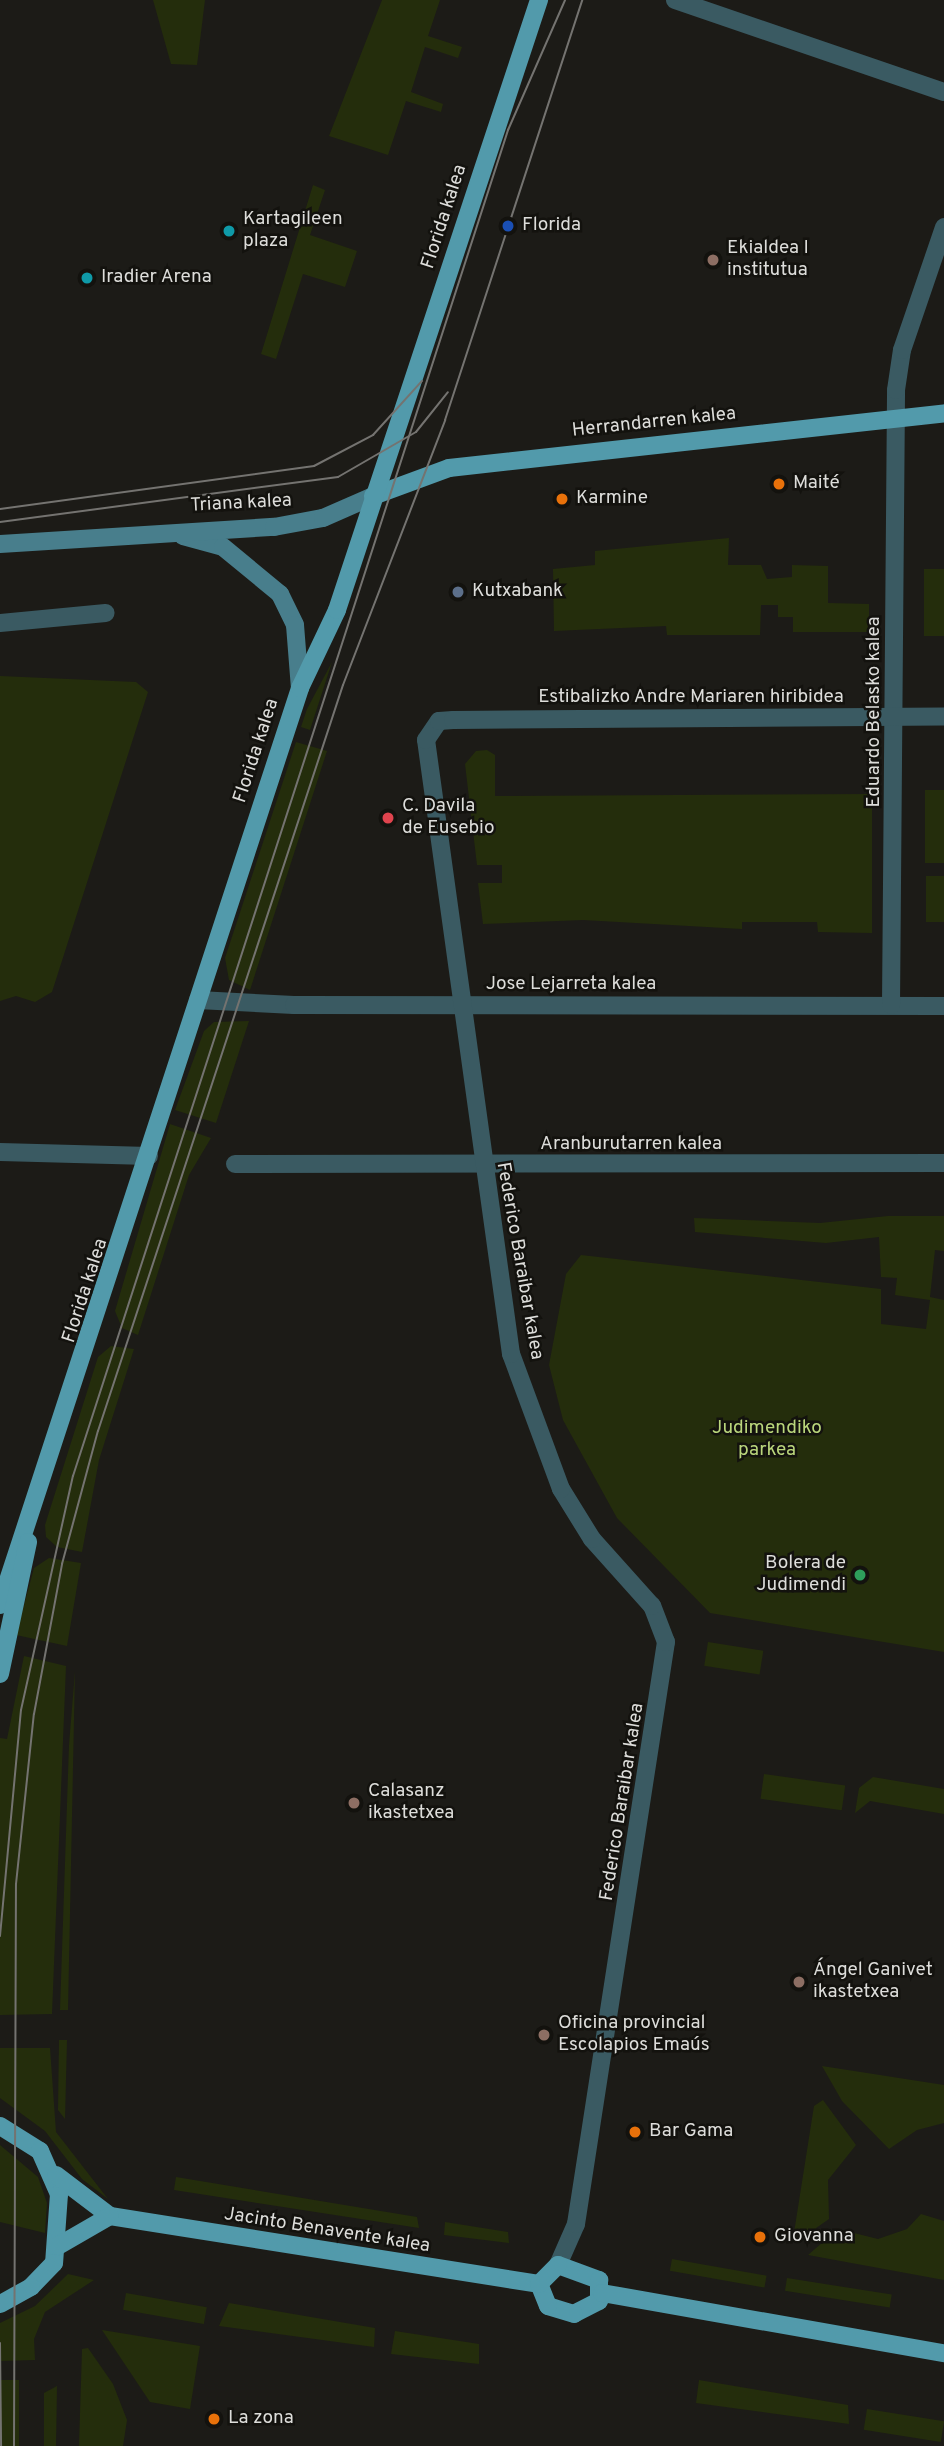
<!DOCTYPE html>
<meta charset="utf-8">
<style>
body{margin:0}
#map{position:relative;width:944px;height:2446px;overflow:hidden;background:#1c1b17;font-family:Overpass,sans-serif}
div>[style]{position:absolute}
.green>*{inset:0;background:#242d0c;transform-origin:0 0}
.minor>*{height:18px;margin:-9px;padding:0 9px;transform-origin:9px;border-radius:9px;background:#3a5a62}
.secondary>*{height:18px;margin:-9px;padding:0 9px;transform-origin:9px;border-radius:9px;background:#487e8c}
.primary>*{height:18px;margin:-9px;padding:0 9px;transform-origin:9px;border-radius:9px;background:#529aab}
.tram>*{height:2px;margin:-1px;padding:0 1px;transform-origin:1px;border-radius:1px;background:#747370}
.dots>*{width:19px;height:19px;translate:-50% -50%;box-sizing:border-box;border:4px solid #13120e;border-radius:50%}
span{translate:-50% -50%;white-space:nowrap;text-align:center;line-height:1.15;-webkit-text-stroke:5px #13120e;paint-order:stroke}
.street-label{font-size:19px;color:#ddddda}
.poi-label{font-size:19px;color:#ddddda}
.left{translate:0 -50%;text-align:left}
.right{translate:-100% -50%;text-align:right}
.park-label{font-size:19px;color:#bad67c}
</style>
<div id="map">
<div class="green">
<i style="clip-path:polygon(153px 0,205px 0,197px 65px,171px 64px)"></i>
<i style="clip-path:polygon(382px 0,440px 0,428px 36px,462px 47px,458px 58px,425px 47px,411px 92px,443px 104px,441px 112px,406px 101px,388px 155px,329px 136px)"></i>
<i style="clip-path:polygon(313px 185px,325px 190px,310px 235px,357px 251px,345px 287px,303px 274px,276px 359px,261px 354px)"></i>
<i style="clip-path:polygon(729px 538px,728px 565px,761px 565px,767px 579px,792px 577px,792px 565px,828px 566px,828px 603px,869px 604px,869px 632px,793px 632px,793px 617px,778px 617px,778px 605px,761px 605px,760px 635px,667px 635px,666px 626px,554px 631px,553px 569px,595px 565px,595px 551px)"></i>
<i style="left:924px;top:569px;width:20px;height:67px"></i>
<i style="clip-path:polygon(332px 662px,310px 730px,301px 727px,307px 709px)"></i>
<i style="clip-path:polygon(0 676px,136px 682px,148px 692px,52px 992px,35px 1002px,16px 996px,0 1001px)"></i>
<i style="clip-path:polygon(296px 742px,327px 751px,250px 990px,229px 980px,225px 958px)"></i>
<i style="clip-path:polygon(487px 750px,495px 755px,495px 796px,872px 794px,872px 933px,818px 932px,817px 922px,742px 922px,742px 929px,583px 920px,483px 924px,478px 883px,502px 883px,502px 865px,477px 865px,465px 764px,476px 751px)"></i>
<i style="left:925px;top:790px;width:19px;height:73px"></i>
<i style="left:926px;top:876px;width:18px;height:46px"></i>
<i style="clip-path:polygon(249px 1021px,216px 1123px,175px 1110px,204px 1031px,214px 1022px)"></i>
<i style="clip-path:polygon(170px 1124px,211px 1138px,189px 1175px,138px 1335px,122px 1328px,115px 1311px)"></i>
<i style="clip-path:polygon(888px 1216px,944px 1216px,944px 1251px,935px 1250px,930px 1297px,944px 1300px,944px 1652px,710px 1613px,617px 1518px,563px 1420px,549px 1365px,566px 1274px,581px 1255px,881px 1289px,881px 1324px,926px 1329px,930px 1300px,895px 1295px,897px 1278px,881px 1277px,879px 1237px,826px 1243px,695px 1232px,694px 1218px,820px 1223px)"></i>
<i style="clip-path:polygon(111px 1346px,134px 1349px,99px 1460px,82px 1552px,57px 1547px,46px 1537px,45px 1525px,98px 1357px)"></i>
<i style="clip-path:polygon(49px 1558px,81px 1563px,67px 1646px,16px 1635px,34px 1568px)"></i>
<i style="left:708px;top:1642px;width:56px;height:24px;rotate:9deg"></i>
<i style="clip-path:polygon(24px 1656px,66px 1666px,52px 2014px,0 2015px,0 1738px,7px 1739px)"></i>
<i style="clip-path:polygon(75px 1671px,68px 2010px,60px 2010px,69px 1745px)"></i>
<i style="left:764px;top:1774px;width:82px;height:25px;rotate:8deg"></i>
<i style="clip-path:polygon(873px 1777px,944px 1789px,944px 1814px,870px 1801px,855px 1813px,859px 1788px)"></i>
<i style="clip-path:polygon(59px 2040px,67px 2040px,65px 2119px,58px 2110px)"></i>
<i style="clip-path:polygon(0 2048px,50px 2048px,56px 2132px,108px 2199px,82px 2179px,45px 2131px,0 2098px)"></i>
<i style="clip-path:polygon(822px 2066px,944px 2085px,944px 2123px,917px 2130px,889px 2149px,842px 2101px)"></i>
<i style="clip-path:polygon(823px 2100px,856px 2145px,828px 2180px,829px 2219px,799px 2240px,793px 2239px,814px 2106px)"></i>
<i style="clip-path:polygon(0 2145px,38px 2177px,47px 2203px,45px 2233px,0 2222px)"></i>
<i style="clip-path:polygon(176px 2177px,417px 2217px,419px 2228px,174px 2190px)"></i>
<i style="clip-path:polygon(921px 2214px,944px 2221px,944px 2280px,808px 2255px,838px 2229px,878px 2239px,907px 2229px)"></i>
<i style="clip-path:polygon(445px 2222px,508px 2232px,509px 2243px,444px 2235px)"></i>
<i style="left:672px;top:2259px;width:96px;height:12px;rotate:10deg"></i>
<i style="clip-path:polygon(68px 2274px,94px 2280px,45px 2312px,34px 2339px,35px 2360px,0 2361px,0 2323px,35px 2306px)"></i>
<i style="left:787px;top:2278px;width:106px;height:13px;rotate:9deg"></i>
<i style="left:126px;top:2293px;width:82px;height:17px;rotate:10deg"></i>
<i style="clip-path:polygon(229px 2303px,375px 2328px,374px 2347px,219px 2326px)"></i>
<i style="clip-path:polygon(102px 2330px,200px 2346px,190px 2409px,150px 2402px)"></i>
<i style="clip-path:polygon(395px 2331px,479px 2344px,479px 2364px,391px 2354px)"></i>
<i style="clip-path:polygon(88px 2348px,113px 2384px,127px 2420px,123px 2446px,79px 2446px,82px 2349px)"></i>
<i style="left:0;top:2380px;width:19px;height:66px"></i>
<i style="clip-path:polygon(699px 2380px,848px 2405px,849px 2424px,696px 2403px)"></i>
<i style="clip-path:polygon(57px 2386px,56px 2446px,44px 2446px,44px 2393px)"></i>
<i style="left:867px;top:2409px;width:78px;height:21px;rotate:9deg"></i>
</div>
<div class="minor">
<i style="left:675px;top:0;width:284px;rotate:18.9deg"></i>
<i style="left:0;top:623px;width:106px;rotate:-5.4deg"></i>
<i style="left:198px;top:1000px;width:96px;rotate:3deg"></i>
<i style="left:294px;top:1005px;width:650px;rotate:0.09deg"></i>
<i style="left:891px;top:1005px;width:615px;rotate:-89.53deg"></i>
<i style="left:896px;top:390px;width:40px;rotate:-81.5deg"></i>
<i style="left:902px;top:350px;width:130px;rotate:-71.1deg"></i>
<i style="left:0;top:1152px;width:149px;rotate:1.5deg"></i>
<i style="left:235px;top:1164px;width:709px;rotate:-0.08deg"></i>
<i style="left:558px;top:2265px;width:45px;rotate:-66.3deg"></i>
<i style="left:576px;top:2224px;width:589px;rotate:-81.21deg"></i>
<i style="left:666px;top:1642px;width:39px;rotate:-111deg"></i>
<i style="left:652px;top:1606px;width:90px;rotate:-131.8deg"></i>
<i style="left:592px;top:1539px;width:59px;rotate:-121.8deg"></i>
<i style="left:561px;top:1489px;width:144px;rotate:-110.3deg"></i>
<i style="left:511px;top:1354px;width:620px;rotate:-97.88deg"></i>
<i style="left:426px;top:740px;width:23px;rotate:-56deg"></i>
<i style="left:439px;top:721px;width:14px;rotate:-4deg"></i>
<i style="left:453px;top:720px;width:491px;rotate:-0.4deg"></i>
</div>
<div class="secondary">
<i style="left:183px;top:536px;width:41px;rotate:15.4deg"></i>
<i style="left:223px;top:547px;width:74px;rotate:39.5deg"></i>
<i style="left:280px;top:594px;width:34px;rotate:64deg"></i>
<i style="left:295px;top:625px;width:63px;rotate:85.5deg"></i>
<i style="left:0;top:544px;width:275px;rotate:-3.6deg"></i>
<i style="left:274px;top:527px;width:50px;rotate:-10.4deg"></i>
<i style="left:323px;top:518px;width:55px;rotate:-23.7deg"></i>
</div>
<div class="primary">
<i style="left:373px;top:496px;width:81px;rotate:-20.2deg"></i>
<i style="left:449px;top:468px;width:498px;rotate:-6.3deg"></i>
<i style="left:0;top:1605px;width:965px;rotate:-71.88deg"></i>
<i style="left:300px;top:688px;width:86px;rotate:-64.6deg"></i>
<i style="left:337px;top:610px;width:643px;rotate:-71.68deg"></i>
<i style="left:0;top:1674px;width:135px;rotate:-78deg"></i>
<i style="left:0;top:2126px;width:47px;rotate:32deg"></i>
<i style="left:40px;top:2151px;width:47px;rotate:66.2deg"></i>
<i style="left:59px;top:2194px;width:69px;rotate:94.1deg"></i>
<i style="left:54px;top:2263px;width:33px;rotate:134deg"></i>
<i style="left:31px;top:2287px;width:35px;rotate:151deg"></i>
<i style="left:56px;top:2175px;width:68px;rotate:37.2deg"></i>
<i style="left:110px;top:2216px;width:434px;rotate:9deg"></i>
<i style="left:58px;top:2246px;width:60px;rotate:-30deg"></i>
<i style="left:558px;top:2265px;width:44px;rotate:20.1deg"></i>
<i style="left:599px;top:2280px;width:21px;rotate:90deg"></i>
<i style="left:599px;top:2301px;width:28px;rotate:153deg"></i>
<i style="left:574px;top:2314px;width:27px;rotate:-163deg"></i>
<i style="left:548px;top:2306px;width:24px;rotate:-112deg"></i>
<i style="left:539px;top:2284px;width:27px;rotate:-45deg"></i>
<i style="left:602px;top:2293px;width:347px;rotate:10deg"></i>
</div>
<div class="tram">
<i style="left:0;top:509px;width:317px;rotate:-7.8deg"></i>
<i style="left:314px;top:466px;width:67px;rotate:-27.7deg"></i>
<i style="left:373px;top:435px;width:73px;rotate:-47.8deg"></i>
<i style="left:0;top:522px;width:341px;rotate:-7.6deg"></i>
<i style="left:338px;top:477px;width:90px;rotate:-30deg"></i>
<i style="left:416px;top:432px;width:51px;rotate:-51.3deg"></i>
<i style="left:0;top:1936px;width:227px;rotate:-84.7deg"></i>
<i style="left:21px;top:1710px;width:240px;rotate:-77.5deg"></i>
<i style="left:73px;top:1476px;width:1415px;rotate:-72.09deg"></i>
<i style="left:508px;top:130px;width:142px;rotate:-66.3deg"></i>
<i style="left:0;top:2343px;width:103px;rotate:89.4deg"></i>
<i style="left:14px;top:2446px;width:562px;rotate:-89.8deg"></i>
<i style="left:16px;top:1884px;width:171px;rotate:-84deg"></i>
<i style="left:34px;top:1714px;width:153px;rotate:-79.4deg"></i>
<i style="left:62px;top:1564px;width:138px;rotate:-74.9deg"></i>
<i style="left:98px;top:1431px;width:785px;rotate:-71.82deg"></i>
<i style="left:343px;top:685px;width:284px;rotate:-68.9deg"></i>
<i style="left:445px;top:420px;width:442px;rotate:-71.9deg"></i>
</div>
<div class="dots">
<i style="left:508px;top:226px;background:#1a4fb4"></i>
<i style="left:229px;top:231px;background:#0f9aa8"></i>
<i style="left:713px;top:260px;background:#8d6e63"></i>
<i style="left:87px;top:278px;background:#0f9aa8"></i>
<i style="left:779px;top:484px;background:#e8710a"></i>
<i style="left:562px;top:499px;background:#e8710a"></i>
<i style="left:458px;top:592px;background:#5c6f8a"></i>
<i style="left:388px;top:818px;background:#e0444e"></i>
<i style="left:860px;top:1575px;background:#2e9e5b"></i>
<i style="left:354px;top:1803px;background:#8d6e63"></i>
<i style="left:799px;top:1982px;background:#8d6e63"></i>
<i style="left:544px;top:2035px;background:#8d6e63"></i>
<i style="left:635px;top:2132px;background:#e8710a"></i>
<i style="left:760px;top:2237px;background:#e8710a"></i>
<i style="left:214px;top:2419px;background:#e8710a"></i>
</div>
<div class="street-label">
<span style="left:445px;top:217px;rotate:-72deg">Florida kalea</span>
<span style="left:654px;top:423px;rotate:-6deg">Herrandarren kalea</span>
<span style="left:241px;top:504px;rotate:-3deg">Triana kalea</span>
<span style="left:691px;top:698px">Estibalizko Andre Mariaren hiribidea</span>
<span style="left:875px;top:712px;rotate:-90deg">Eduardo Belasko kalea</span>
<span style="left:257px;top:751px;rotate:-72deg">Florida kalea</span>
<span style="left:571px;top:985px">Jose Lejarreta kalea</span>
<span style="left:631px;top:1145px">Aranburutarren kalea</span>
<span style="left:519px;top:1261px;rotate:80deg">Federico Baraibar kalea</span>
<span style="left:86px;top:1291px;rotate:-72deg">Florida kalea</span>
<span style="left:623px;top:1802px;rotate:-81deg">Federico Baraibar kalea</span>
<span style="left:327px;top:2231px;rotate:9deg">Jacinto Benavente kalea</span>
</div>
<div class="poi-label">
<span class="left" style="left:243px;top:231px">Kartagileen<br>plaza</span>
<span class="left" style="left:522px;top:226px">Florida</span>
<span class="left" style="left:727px;top:260px">Ekialdea I<br>institutua</span>
<span class="left" style="left:101px;top:278px">Iradier Arena</span>
<span class="left" style="left:793px;top:484px">Maité</span>
<span class="left" style="left:576px;top:499px">Karmine</span>
<span class="left" style="left:472px;top:592px">Kutxabank</span>
<span class="left" style="left:402px;top:818px">C. Davila<br>de Eusebio</span>
<span class="right" style="left:846px;top:1575px">Bolera de<br>Judimendi</span>
<span class="left" style="left:368px;top:1803px">Calasanz<br>ikastetxea</span>
<span class="left" style="left:813px;top:1982px">Ángel Ganivet<br>ikastetxea</span>
<span class="left" style="left:558px;top:2035px">Oficina provincial<br>Escolapios Emaús</span>
<span class="left" style="left:649px;top:2132px">Bar Gama</span>
<span class="left" style="left:774px;top:2237px">Giovanna</span>
<span class="left" style="left:228px;top:2419px">La zona</span>
</div>
<div class="park-label">
<span style="left:767px;top:1440px">Judimendiko<br>parkea</span>
</div>
</div>
